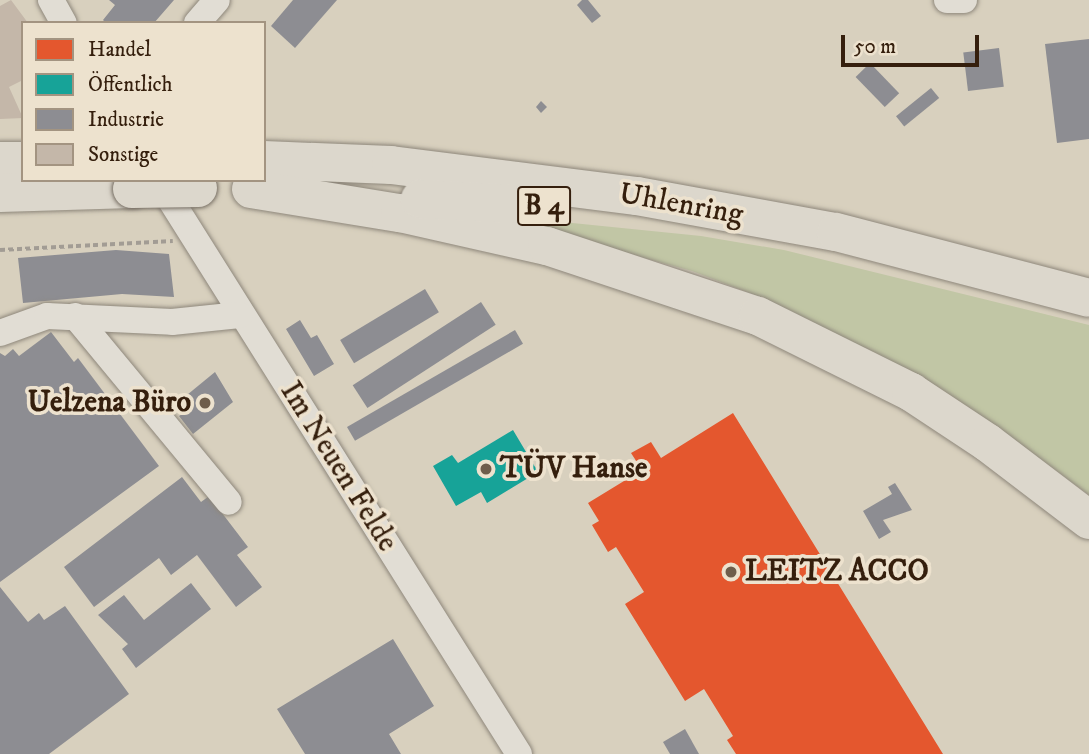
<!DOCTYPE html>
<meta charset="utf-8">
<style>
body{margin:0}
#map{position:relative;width:1089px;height:754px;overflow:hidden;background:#d8d0be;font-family:"IM FELL DW Pica",serif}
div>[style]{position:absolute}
.green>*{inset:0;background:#c1c6a5}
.shops>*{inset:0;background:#e4572e}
.public>*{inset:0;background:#17a398}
.industry>*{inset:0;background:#8d8d92;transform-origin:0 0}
.building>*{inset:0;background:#c4b7a9}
.path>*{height:3.5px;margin-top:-1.75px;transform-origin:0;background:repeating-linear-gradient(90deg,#a29c94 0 5px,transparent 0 8.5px)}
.roads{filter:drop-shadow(0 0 2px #8e877b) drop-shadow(0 0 2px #8e877b)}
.minor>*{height:26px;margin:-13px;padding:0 13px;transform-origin:13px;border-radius:13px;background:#e1ddd4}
.highway>*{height:38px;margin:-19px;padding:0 19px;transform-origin:19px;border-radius:19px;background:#dcd7cc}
.bridges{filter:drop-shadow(0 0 2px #776f64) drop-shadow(0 0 2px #776f64)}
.highway-bridge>*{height:38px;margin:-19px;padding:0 19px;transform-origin:19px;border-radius:19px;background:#dcd7cc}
.dots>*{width:19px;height:19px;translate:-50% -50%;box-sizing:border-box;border:4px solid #ede2ce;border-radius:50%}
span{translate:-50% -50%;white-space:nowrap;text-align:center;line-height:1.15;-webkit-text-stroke:7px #ede2ce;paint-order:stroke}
.shield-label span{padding:2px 5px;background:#ede2ce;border:2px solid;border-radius:5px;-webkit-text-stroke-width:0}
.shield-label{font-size:28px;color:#351f0d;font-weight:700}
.street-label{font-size:30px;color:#351f0d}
.poi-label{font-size:30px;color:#351f0d;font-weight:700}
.right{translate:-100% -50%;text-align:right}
.left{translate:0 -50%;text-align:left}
.legend{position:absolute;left:21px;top:21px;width:245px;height:161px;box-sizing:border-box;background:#ede2ce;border:2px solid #a39481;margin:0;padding:9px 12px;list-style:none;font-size:21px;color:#351f0d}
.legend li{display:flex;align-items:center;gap:14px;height:35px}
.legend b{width:35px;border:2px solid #a39481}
.scale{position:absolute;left:841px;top:35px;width:138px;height:32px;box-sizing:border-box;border:4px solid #351f0d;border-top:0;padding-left:9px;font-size:21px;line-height:24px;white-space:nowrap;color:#351f0d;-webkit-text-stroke:5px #ede2ce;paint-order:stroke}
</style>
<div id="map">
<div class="green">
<i style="clip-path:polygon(483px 214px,701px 236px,784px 250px,1089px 325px,1089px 495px,999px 428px,919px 378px,765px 299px,692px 271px)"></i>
</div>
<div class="shops">
<i style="clip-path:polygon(733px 413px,943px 754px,736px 754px,727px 740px,733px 736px,704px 689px,685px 701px,625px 604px,644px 592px,616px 547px,608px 552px,592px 525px,599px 521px,588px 503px,642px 470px,631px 453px,651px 442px,661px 458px)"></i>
</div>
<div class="public">
<i style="clip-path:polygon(513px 430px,538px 472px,487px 503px,481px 492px,456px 506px,433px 466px,452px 455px,458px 463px)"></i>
</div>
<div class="industry">
<i style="clip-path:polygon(109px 0,174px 0,154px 23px,106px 23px,103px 20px,115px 5px)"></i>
<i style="clip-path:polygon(293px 0,337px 0,295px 48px,271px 26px)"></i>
<i style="clip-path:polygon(582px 0,588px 0,601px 16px,592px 23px,577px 5px)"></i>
<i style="clip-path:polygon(1089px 39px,1089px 139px,1057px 143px,1045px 44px)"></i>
<i style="left:999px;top:48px;width:39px;height:36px;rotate:83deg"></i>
<i style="left:870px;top:63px;width:42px;height:20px;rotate:46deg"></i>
<i style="left:931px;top:88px;width:13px;height:45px;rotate:51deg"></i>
<i style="clip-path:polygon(541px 101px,547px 107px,541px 113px,536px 107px)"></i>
<i style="clip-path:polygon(116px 250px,169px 254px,174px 297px,122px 294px,23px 303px,18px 258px)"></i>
<i style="left:425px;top:289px;width:27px;height:99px;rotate:59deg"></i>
<i style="left:481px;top:302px;width:27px;height:153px;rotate:57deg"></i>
<i style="clip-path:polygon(300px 320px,311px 338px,317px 335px,334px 364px,314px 376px,286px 329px)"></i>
<i style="left:515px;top:330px;width:16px;height:194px;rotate:60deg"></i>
<i style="clip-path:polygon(51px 332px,74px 362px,78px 358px,159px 466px,0 582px,0 353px,5px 356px,13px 349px,19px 356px)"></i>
<i style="clip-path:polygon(215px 372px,233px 402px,193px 434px,179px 416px,184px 413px,176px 404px)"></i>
<i style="clip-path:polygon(182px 477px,201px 502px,212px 494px,225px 511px,222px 513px,248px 547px,237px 555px,262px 587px,236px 607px,197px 555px,171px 575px,159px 558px,94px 607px,64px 567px)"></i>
<i style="clip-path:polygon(895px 483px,912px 510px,883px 520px,891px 532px,879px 539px,863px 511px,892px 494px,888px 487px)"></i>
<i style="clip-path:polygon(191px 583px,211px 609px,136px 668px,122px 649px,128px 644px,98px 615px,124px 595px,144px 620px)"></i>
<i style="clip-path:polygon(0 587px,28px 622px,39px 613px,44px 620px,65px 606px,129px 694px,49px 754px,0 754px)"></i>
<i style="clip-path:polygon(393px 639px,434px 706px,389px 734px,401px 754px,305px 754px,277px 709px)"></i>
<i style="clip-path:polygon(685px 729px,699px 754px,670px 754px,663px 742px)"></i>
</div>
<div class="building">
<i style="clip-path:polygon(11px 0,28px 23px,23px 23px,23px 80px,9px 87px,23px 118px,0 119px,0 6px)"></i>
</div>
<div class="path">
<i style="left:0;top:250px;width:173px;rotate:-3deg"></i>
</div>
<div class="roads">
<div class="minor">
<i style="left:51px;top:0;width:26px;rotate:61deg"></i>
<i style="left:947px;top:0;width:17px"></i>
<i style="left:197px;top:23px;width:30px;rotate:-49deg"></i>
<i style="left:158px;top:180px;width:678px;rotate:57.83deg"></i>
<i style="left:75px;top:316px;width:241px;rotate:50.4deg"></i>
<i style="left:0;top:333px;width:50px;rotate:-19.9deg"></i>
<i style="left:47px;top:316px;width:125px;rotate:2.7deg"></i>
<i style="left:172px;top:322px;width:68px;rotate:-5.9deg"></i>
</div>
<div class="highway">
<i style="left:264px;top:160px;width:127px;rotate:2.3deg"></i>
<i style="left:391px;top:165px;width:248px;rotate:7.2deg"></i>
<i style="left:637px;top:196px;width:202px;rotate:10.3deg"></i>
<i style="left:836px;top:232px;width:261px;rotate:14.6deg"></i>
<i style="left:0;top:161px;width:23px"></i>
<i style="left:251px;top:189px;width:151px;rotate:9.2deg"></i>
<i style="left:400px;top:213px;width:151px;rotate:12.7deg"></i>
<i style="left:547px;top:246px;width:222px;rotate:18.4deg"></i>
<i style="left:758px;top:316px;width:171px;rotate:26.4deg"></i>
<i style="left:911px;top:392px;width:92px;rotate:33.5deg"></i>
<i style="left:988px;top:443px;width:127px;rotate:37.3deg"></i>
<i style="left:0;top:193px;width:132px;rotate:-1.7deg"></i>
<i style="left:420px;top:199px;width:114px;rotate:3deg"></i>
</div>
</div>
<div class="bridges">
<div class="highway-bridge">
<i style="left:132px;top:189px;width:66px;rotate:-0.9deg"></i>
</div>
</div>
<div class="dots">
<i style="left:205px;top:403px;background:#6e5d4b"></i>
<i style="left:486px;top:469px;background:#6e5d4b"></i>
<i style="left:731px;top:572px;background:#6e5d4b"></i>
</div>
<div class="shield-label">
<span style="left:544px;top:206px">B 4</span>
</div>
<div class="street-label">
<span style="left:681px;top:205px;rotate:10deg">Uhlenring</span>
<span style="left:338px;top:467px;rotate:58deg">Im Neuen Felde</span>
</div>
<div class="poi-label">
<span class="right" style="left:191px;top:403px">Uelzena Büro</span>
<span class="left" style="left:500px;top:469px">TÜV Hanse</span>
<span class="left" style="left:745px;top:572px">LEITZ ACCO</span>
</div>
<ul class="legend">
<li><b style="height:19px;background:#e4572e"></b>Handel</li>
<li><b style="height:19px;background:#17a398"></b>Öffentlich</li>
<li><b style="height:19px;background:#8d8d92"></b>Industrie</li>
<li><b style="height:19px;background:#c4b7a9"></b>Sonstige</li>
</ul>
<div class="scale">50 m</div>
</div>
